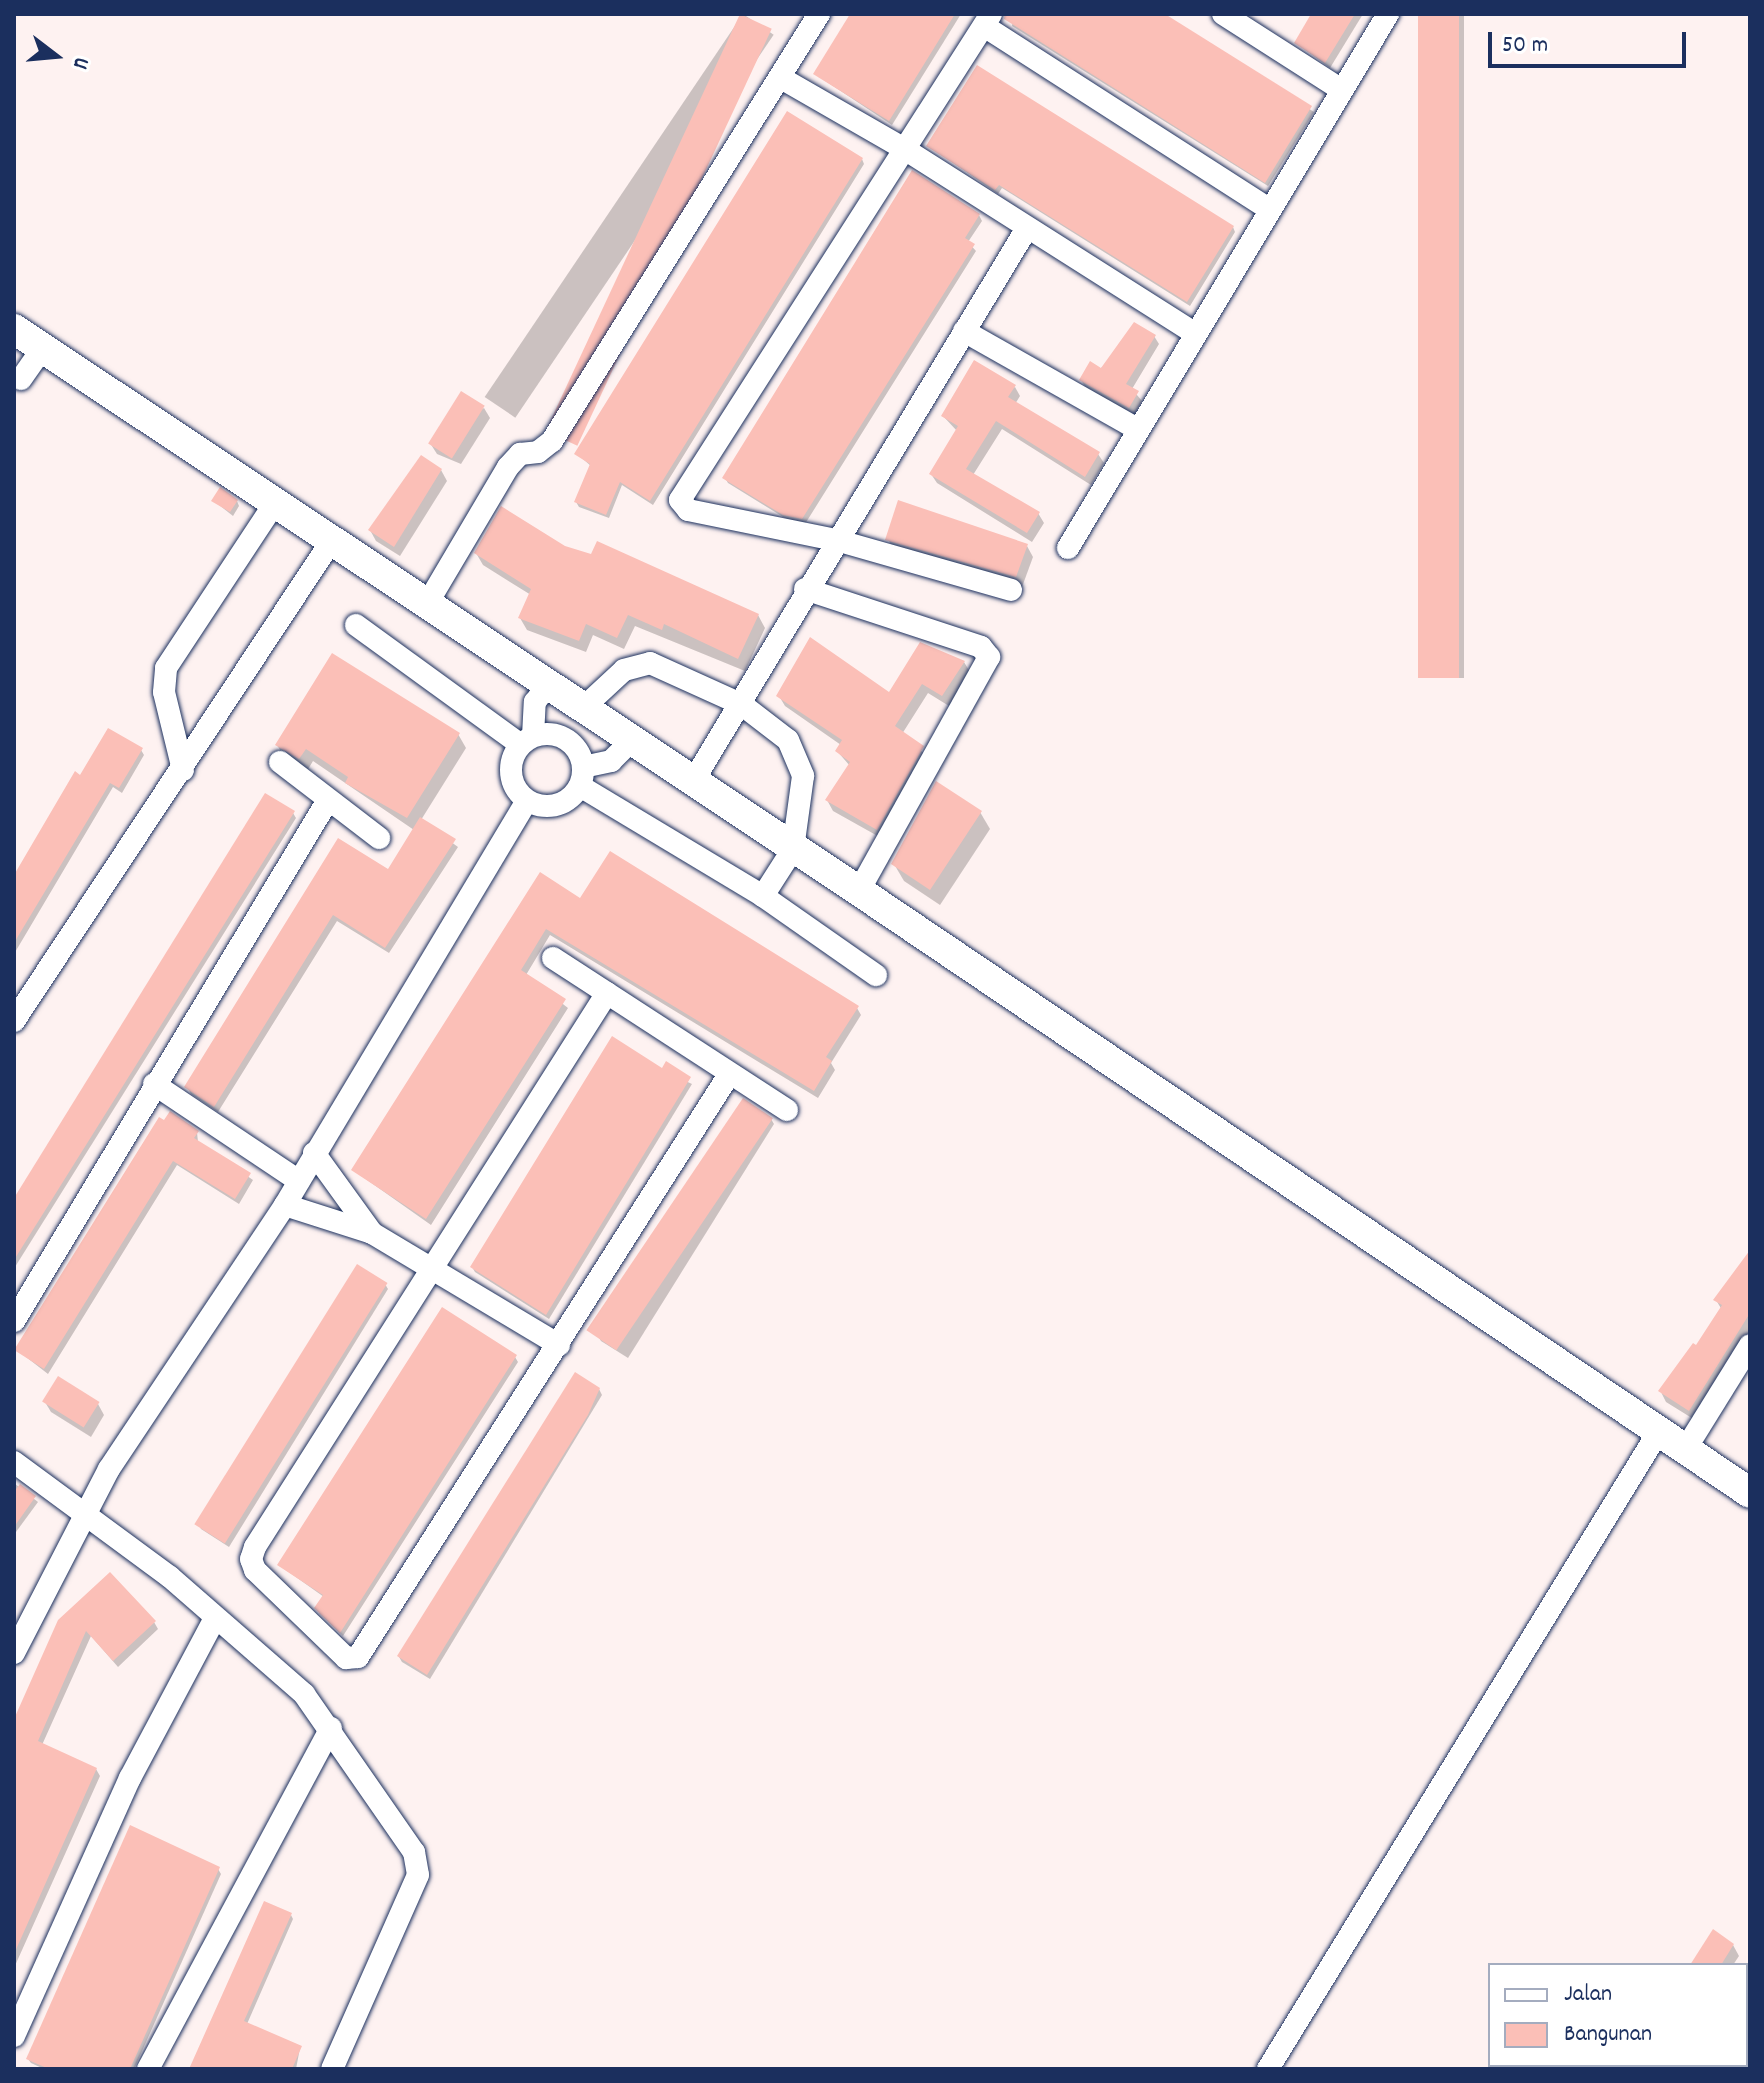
<!DOCTYPE html>
<style>
body{margin:0}
#map{position:relative;width:1764px;height:2083px;overflow:hidden;background:#fef2f1;font-family:Dekko,sans-serif}
div>[style]{position:absolute}
.shadow>*{inset:0;background:#0003;transform-origin:0 0}
.building>*{inset:0;background:#fbbfb7;transform-origin:0 0}
.roads{filter:drop-shadow(0 0 2px #1b2f5e) drop-shadow(0 0 2px #1b2f5e)}
.lane>*{height:11px;margin:-5.5px;padding:0 5.5px;transform-origin:5.5px;border-radius:5.5px;background:#fff}
.street>*{height:22px;margin:-11px;padding:0 11px;transform-origin:11px;border-radius:11px;background:#fff}
.street>.ring{margin:-11px;padding:0;box-sizing:content-box;background:none;border:22px solid #fff;border-radius:50%}
.secondary>*{height:30px;margin:-15px;padding:0 15px;transform-origin:15px;border-radius:15px;background:#fff}
span{translate:-50% -50%;white-space:nowrap;text-align:center;line-height:1.15;-webkit-text-stroke:6px #fff;paint-order:stroke}
.frame{position:absolute;inset:0;border:16px solid #1b2f5e;pointer-events:none}
.legend{position:absolute;left:1488px;top:1963px;width:260px;height:104px;box-sizing:border-box;background:#fff;border:2px solid #a4acbf;margin:0;padding:10px 14px;list-style:none;font-size:24px;color:#1b2f5e}
.legend li{display:flex;align-items:center;gap:16px;height:40px}
.legend b{width:40px;border:2px solid #a4acbf}
.north{position:absolute;left:16px;top:16px;width:80px;height:80px;-webkit-text-stroke:6px #fff;paint-order:stroke;rotate:106deg;font-size:22px;font-weight:700;line-height:32px;text-align:center;color:#1b2f5e}
.north::after{content:'';display:block;margin:auto;width:28px;height:36px;background:#1b2f5e;clip-path:polygon(50% 0,100% 100%,50% 72%,0 100%)}
.scale{position:absolute;left:1488px;top:32px;width:198px;height:36px;box-sizing:border-box;border:4px solid #1b2f5e;border-top:0;padding-left:10px;font-size:24px;line-height:28px;white-space:nowrap;color:#1b2f5e;-webkit-text-stroke:6px #fff;paint-order:stroke}
</style>
<div id="map">
<div class="shadow">
<i style="left:743px;top:14px;width:37px;height:462px;rotate:34deg"></i>
<i style="clip-path:polygon(852px 14px,961px 14px,892px 125px,815px 74px)"></i>
<i style="clip-path:polygon(1014px 14px,1161px 14px,1314px 112px,1268px 186px,1012px 26px)"></i>
<i style="clip-path:polygon(1319px 14px,1363px 14px,1330px 68px,1296px 43px)"></i>
<i style="left:1420px;top:14px;width:44px;height:664px"></i>
<i style="clip-path:polygon(929px 146px,1233px 227px,1235px 232px,1190px 306px,1002px 188px,998px 194px)"></i>
<i style="clip-path:polygon(862px 159px,864px 164px,653px 505px,622px 485px,609px 518px,579px 507px,576px 502px,591px 466px,577px 454px)"></i>
<i style="clip-path:polygon(979px 215px,982px 221px,968px 242px,976px 251px,805px 524px,788px 520px,728px 483px,725px 478px)"></i>
<i style="clip-path:polygon(1154px 336px,1159px 344px,1132px 389px,1142px 401px,1134px 415px,1086px 388px,1081px 380px)"></i>
<i style="clip-path:polygon(1015px 387px,1020px 396px,1015px 404px,1098px 454px,1104px 463px,1091px 485px,1002px 429px,973px 475px,1038px 513px,1044px 523px,1032px 542px,937px 483px,931px 474px,957px 431px,943px 416px)"></i>
<i style="clip-path:polygon(484px 408px,490px 418px,461px 464px,437px 454px,430px 443px)"></i>
<i style="clip-path:polygon(441px 470px,447px 481px,400px 556px,376px 541px,370px 530px)"></i>
<i style="clip-path:polygon(214px 501px,237px 501px,239px 506px,233px 516px)"></i>
<i style="clip-path:polygon(888px 539px,1027px 546px,1033px 557px,1022px 587px,894px 550px)"></i>
<i style="clip-path:polygon(565px 548px,758px 615px,765px 628px,745px 671px,635px 626px,624px 649px,593px 635px,586px 652px,527px 630px,520px 618px,531px 595px,483px 565px,476px 553px)"></i>
<i style="clip-path:polygon(964px 662px,970px 672px,949px 706px,928px 693px,902px 734px,928px 757px,883px 839px,833px 811px,827px 800px,850px 766px,837px 751px,841px 745px,785px 706px,779px 696px,890px 694px)"></i>
<i style="clip-path:polygon(458px 734px,466px 748px,421px 820px,458px 847px,389px 953px,337px 921px,218px 1112px,191px 1094px,187px 1087px,339px 841px,388px 872px,414px 830px,313px 761px,307px 771px,285px 758px,277px 745px)"></i>
<i style="clip-path:polygon(141px 750px,144px 755px,122px 793px,113px 787px,14px 954px,14px 879px,81px 777px)"></i>
<i style="clip-path:polygon(980px 812px,990px 829px,940px 905px,904px 881px,894px 864px)"></i>
<i style="clip-path:polygon(293px 813px,296px 818px,15px 1267px,14px 1201px)"></i>
<i style="clip-path:polygon(541px 875px,581px 901px,857px 1008px,861px 1015px,831px 1063px,835px 1070px,818px 1098px,550px 935px,526px 975px,568px 1008px,431px 1225px,353px 1170px)"></i>
<i style="clip-path:polygon(662px 1070px,692px 1084px,549px 1319px,475px 1272px,472px 1267px)"></i>
<i style="clip-path:polygon(159px 1119px,197px 1132px,198px 1142px,253px 1180px,239px 1204px,177px 1165px,48px 1374px,17px 1350px)"></i>
<i style="clip-path:polygon(771px 1119px,774px 1124px,628px 1358px,601px 1341px,598px 1336px)"></i>
<i style="clip-path:polygon(1750px 1253px,1750px 1330px,1695px 1420px,1666px 1402px,1661px 1392px,1697px 1348px,1722px 1310px,1716px 1300px)"></i>
<i style="clip-path:polygon(385px 1284px,388px 1289px,229px 1547px,201px 1529px,199px 1525px)"></i>
<i style="clip-path:polygon(515px 1357px,518px 1362px,343px 1636px,319px 1613px,324px 1597px,279px 1565px)"></i>
<i style="clip-path:polygon(599px 1389px,602px 1395px,430px 1679px,402px 1662px,399px 1657px)"></i>
<i style="clip-path:polygon(45px 1402px,98px 1404px,104px 1415px,91px 1437px,51px 1412px)"></i>
<i style="clip-path:polygon(14px 1483px,38px 1502px,16px 1532px,14px 1531px)"></i>
<i style="clip-path:polygon(60px 1621px,154px 1622px,158px 1629px,118px 1667px,91px 1636px,42px 1745px,96px 1769px,100px 1776px,14px 1968px,14px 1724px)"></i>
<i style="clip-path:polygon(218px 1869px,221px 1874px,134px 2069px,44px 2069px,31px 2063px,28px 2059px)"></i>
<i style="clip-path:polygon(291px 1915px,293px 1919px,247px 2024px,300px 2048px,296px 2069px,191px 2069px)"></i>
<i style="clip-path:polygon(1733px 1945px,1739px 1956px,1733px 1965px,1692px 1965px)"></i>
</div>
<div class="building">
<i style="left:740px;top:14px;width:35px;height:460px;rotate:25deg"></i>
<i style="clip-path:polygon(850px 14px,955px 14px,889px 121px,813px 74px)"></i>
<i style="clip-path:polygon(1005px 14px,1165px 14px,1312px 106px,1265px 183px,1004px 19px)"></i>
<i style="clip-path:polygon(1311px 14px,1355px 14px,1325px 63px,1294px 43px)"></i>
<i style="left:1418px;top:14px;width:41px;height:664px"></i>
<i style="clip-path:polygon(977px 65px,1234px 226px,1187px 302px,999px 185px,995px 190px,926px 146px)"></i>
<i style="clip-path:polygon(787px 111px,863px 158px,650px 501px,620px 482px,606px 515px,574px 502px,590px 464px,574px 454px)"></i>
<i style="clip-path:polygon(912px 170px,980px 214px,965px 238px,975px 244px,802px 519px,783px 515px,722px 478px)"></i>
<i style="clip-path:polygon(1134px 322px,1156px 335px,1126px 384px,1139px 391px,1129px 408px,1079px 380px,1090px 361px,1101px 368px)"></i>
<i style="clip-path:polygon(974px 360px,1016px 385px,1008px 397px,1100px 452px,1085px 477px,996px 421px,966px 469px,1040px 512px,1027px 533px,929px 474px,958px 426px,941px 416px)"></i>
<i style="left:461px;top:391px;width:28px;height:62px;rotate:32deg"></i>
<i style="clip-path:polygon(421px 455px,442px 469px,394px 547px,368px 530px)"></i>
<i style="clip-path:polygon(220px 487px,238px 500px,230px 512px,211px 501px)"></i>
<i style="clip-path:polygon(898px 500px,1028px 544px,1016px 577px,885px 540px)"></i>
<i style="clip-path:polygon(501px 506px,565px 546px,591px 554px,597px 541px,759px 614px,738px 659px,664px 624px,662px 630px,628px 615px,617px 638px,586px 624px,579px 641px,518px 618px,531px 589px,474px 553px)"></i>
<i style="clip-path:polygon(810px 637px,889px 692px,920px 642px,965px 661px,942px 696px,922px 684px,895px 726px,924px 746px,877px 830px,825px 800px,850px 762px,835px 751px,842px 740px,776px 696px)"></i>
<i style="clip-path:polygon(332px 653px,460px 733px,407px 818px,345px 783px,348px 777px,306px 749px,299px 759px,275px 745px)"></i>
<i style="clip-path:polygon(108px 728px,143px 748px,119px 788px,110px 783px,14px 943px,14px 875px,75px 771px,80px 775px)"></i>
<i style="clip-path:polygon(936px 781px,982px 811px,930px 890px,891px 864px)"></i>
<i style="clip-path:polygon(265px 793px,295px 811px,14px 1260px,14px 1198px)"></i>
<i style="clip-path:polygon(420px 817px,456px 839px,385px 948px,333px 915px,214px 1107px,184px 1087px,338px 838px,388px 869px)"></i>
<i style="clip-path:polygon(610px 851px,859px 1006px,826px 1057px,832px 1061px,814px 1091px,546px 929px,521px 970px,566px 999px,426px 1219px,351px 1170px,540px 872px,580px 898px)"></i>
<i style="clip-path:polygon(612px 1036px,662px 1068px,666px 1061px,691px 1077px,546px 1315px,470px 1267px)"></i>
<i style="left:743px;top:1098px;width:36px;height:280px;rotate:34deg"></i>
<i style="clip-path:polygon(170px 1111px,199px 1131px,194px 1138px,251px 1173px,235px 1199px,173px 1161px,44px 1369px,14px 1350px,159px 1117px,164px 1120px)"></i>
<i style="clip-path:polygon(1750px 1250px,1750px 1313px,1689px 1411px,1658px 1391px,1693px 1343px,1696px 1345px,1722px 1305px,1713px 1300px)"></i>
<i style="left:357px;top:1264px;width:36px;height:307px;rotate:32deg"></i>
<i style="clip-path:polygon(442px 1307px,517px 1355px,340px 1633px,314px 1608px,323px 1595px,277px 1565px)"></i>
<i style="clip-path:polygon(575px 1372px,600px 1388px,588px 1415px,427px 1675px,397px 1656px)"></i>
<i style="left:58px;top:1376px;width:49px;height:30px;rotate:32deg"></i>
<i style="clip-path:polygon(20px 1484px,36px 1496px,14px 1527px,14px 1492px)"></i>
<i style="clip-path:polygon(110px 1572px,156px 1621px,113px 1661px,86px 1631px,38px 1741px,97px 1768px,14px 1954px,14px 1719px,58px 1620px)"></i>
<i style="clip-path:polygon(130px 1825px,220px 1867px,130px 2069px,49px 2069px,26px 2059px)"></i>
<i style="clip-path:polygon(264px 1901px,292px 1913px,244px 2021px,302px 2046px,292px 2069px,189px 2069px)"></i>
<i style="clip-path:polygon(1713px 1929px,1734px 1944px,1721px 1965px,1690px 1965px)"></i>
</div>
<div class="roads">
<div class="lane">
<i style="left:1746px;top:2033px;width:5px;rotate:37deg"></i>
</div>
<div class="street">
<i style="left:991px;top:14px;width:577px;rotate:122.62deg"></i>
<i style="left:680px;top:500px;width:13px;rotate:51deg"></i>
<i style="left:688px;top:510px;width:151px;rotate:11.5deg"></i>
<i style="left:836px;top:540px;width:182px;rotate:15.9deg"></i>
<i style="left:1223px;top:14px;width:141px;rotate:32.6deg"></i>
<i style="left:984px;top:26px;width:339px;rotate:32.7deg"></i>
<i style="left:781px;top:78px;width:144px;rotate:29.9deg"></i>
<i style="left:906px;top:150px;width:341px;rotate:32.4deg"></i>
<i style="left:964px;top:331px;width:199px;rotate:29.5deg"></i>
<i style="left:21px;top:379px;width:38px;rotate:-55deg"></i>
<i style="left:1068px;top:548px;width:623px;rotate:-59.07deg"></i>
<i style="left:805px;top:589px;width:185px;rotate:18.2deg"></i>
<i style="left:981px;top:647px;width:13px;rotate:51deg"></i>
<i style="left:989px;top:657px;width:268px;rotate:119.1deg"></i>
<i style="left:427px;top:604px;width:159px;rotate:-59.4deg"></i>
<i style="left:508px;top:467px;width:18px;rotate:-47deg"></i>
<i style="left:520px;top:454px;width:18px;rotate:-6deg"></i>
<i style="left:538px;top:452px;width:18px;rotate:-38deg"></i>
<i style="left:552px;top:441px;width:504px;rotate:-57.98deg"></i>
<i style="left:356px;top:625px;width:203px;rotate:36deg"></i>
<i style="left:582px;top:709px;width:57px;rotate:-42.9deg"></i>
<i style="left:624px;top:670px;width:27px;rotate:-15deg"></i>
<i style="left:650px;top:663px;width:100px;rotate:24.3deg"></i>
<i style="left:741px;top:704px;width:59px;rotate:37.5deg"></i>
<i style="left:788px;top:740px;width:39px;rotate:67deg"></i>
<i style="left:803px;top:776px;width:74px;rotate:97.8deg"></i>
<i style="left:793px;top:849px;width:56px;rotate:122.6deg"></i>
<i class="ring" style="left:511px;top:734px;width:50px;height:50px"></i>
<i style="left:533px;top:736px;width:34px;rotate:-87deg"></i>
<i style="left:535px;top:702px;width:21px;rotate:-53deg"></i>
<i style="left:280px;top:762px;width:125px;rotate:37.5deg"></i>
<i style="left:583px;top:767px;width:29px;rotate:-12deg"></i>
<i style="left:611px;top:761px;width:27px;rotate:-45deg"></i>
<i style="left:183px;top:770px;width:80px;rotate:-103.7deg"></i>
<i style="left:164px;top:692px;width:24px;rotate:-85deg"></i>
<i style="left:166px;top:668px;width:200px;rotate:-56.6deg"></i>
<i style="left:692px;top:783px;width:648px;rotate:-58.88deg"></i>
<i style="left:580px;top:786px;width:214px;rotate:31deg"></i>
<i style="left:763px;top:896px;width:138px;rotate:35deg"></i>
<i style="left:553px;top:958px;width:279px;rotate:33deg"></i>
<i style="left:607px;top:993px;width:656px;rotate:122.43deg"></i>
<i style="left:255px;top:1547px;width:13px;rotate:108deg"></i>
<i style="left:251px;top:1559px;width:12px;rotate:70deg"></i>
<i style="left:255px;top:1570px;width:127px;rotate:44deg"></i>
<i style="left:346px;top:1658px;width:12px;rotate:-5deg"></i>
<i style="left:358px;top:1657px;width:692px;rotate:-57.5deg"></i>
<i style="left:14px;top:1021px;width:577px;rotate:-56.53deg"></i>
<i style="left:154px;top:1084px;width:174px;rotate:33.8deg"></i>
<i style="left:285px;top:1205px;width:91px;rotate:17.8deg"></i>
<i style="left:372px;top:1233px;width:99px;rotate:-125.9deg"></i>
<i style="left:372px;top:1233px;width:218px;rotate:30.9deg"></i>
<i style="left:14px;top:1321px;width:608px;rotate:-58.92deg"></i>
<i style="left:1685px;top:1450px;width:123px;rotate:-58.2deg"></i>
<i style="left:14px;top:1462px;width:194px;rotate:36.4deg"></i>
<i style="left:170px;top:1577px;width:178px;rotate:41.1deg"></i>
<i style="left:304px;top:1694px;width:193px;rotate:55.2deg"></i>
<i style="left:414px;top:1852px;width:23px;rotate:80deg"></i>
<i style="left:418px;top:1875px;width:212px;rotate:113.9deg"></i>
<i style="left:14px;top:1653px;width:207px;rotate:-62.7deg"></i>
<i style="left:109px;top:1469px;width:317px;rotate:-56.3deg"></i>
<i style="left:285px;top:1205px;width:471px;rotate:-59.1deg"></i>
<i style="left:14px;top:2036px;width:283px;rotate:-65.8deg"></i>
<i style="left:130px;top:1778px;width:181px;rotate:-62deg"></i>
<i style="left:148px;top:2069px;width:387px;rotate:-61.8deg"></i>
<i style="left:1268px;top:2069px;width:748px;rotate:-58.5deg"></i>
</div>
<div class="secondary">
<i style="left:14px;top:329px;width:1015px;rotate:33.63deg"></i>
<i style="left:859px;top:891px;width:1075px;rotate:34.04deg"></i>
</div>
</div>
<div class="frame"></div>
<ul class="legend">
<li><b style="height:10px;background:#fff"></b>Jalan</li>
<li><b style="height:22px;background:#fbbfb7"></b>Bangunan</li>
</ul>
<div class="north">U</div>
<div class="scale">50 m</div>
</div>
